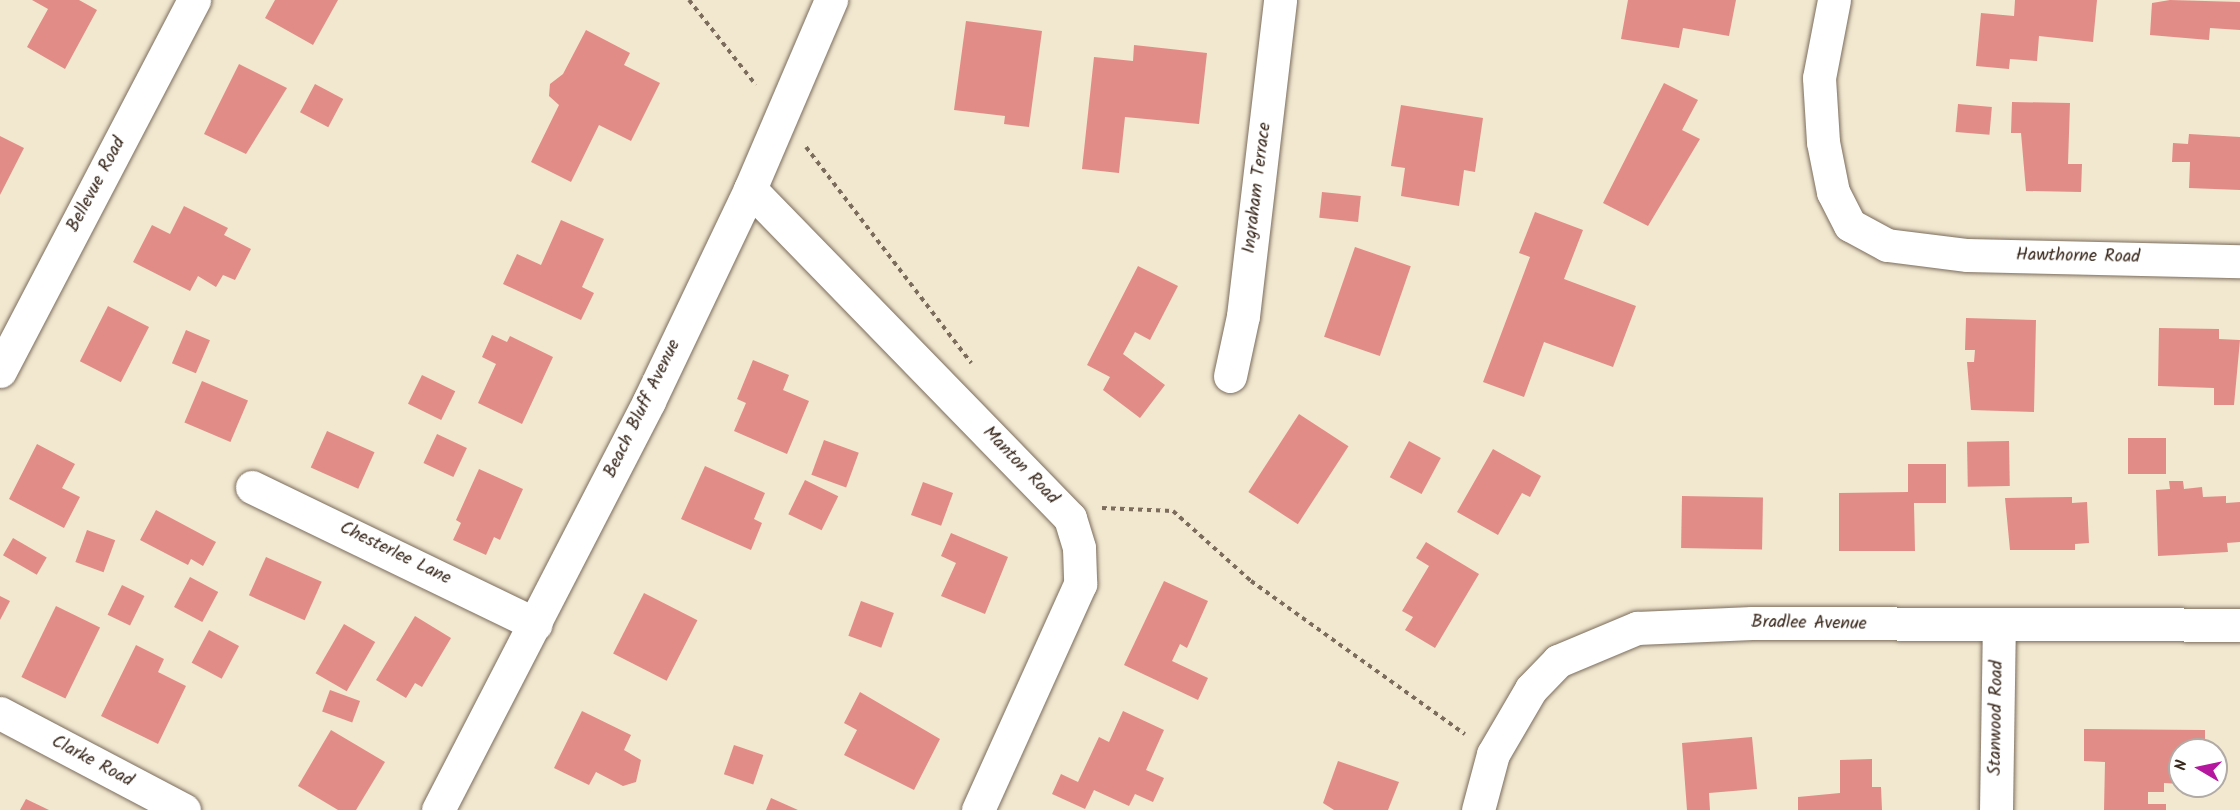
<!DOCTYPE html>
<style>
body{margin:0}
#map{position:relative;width:2240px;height:810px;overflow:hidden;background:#f2e8d0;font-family:Kalam,sans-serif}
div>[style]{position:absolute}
.building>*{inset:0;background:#e18c87;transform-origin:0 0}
.path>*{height:4px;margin-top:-2px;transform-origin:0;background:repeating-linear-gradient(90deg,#7b6c5c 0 4.5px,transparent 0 9px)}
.roads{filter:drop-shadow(0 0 2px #7b6c5c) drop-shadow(0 0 2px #7b6c5c)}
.minor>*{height:33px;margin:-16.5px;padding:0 16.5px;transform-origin:16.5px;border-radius:16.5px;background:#fff}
span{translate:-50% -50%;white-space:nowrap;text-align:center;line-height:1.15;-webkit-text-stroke:4.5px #fff;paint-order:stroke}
.street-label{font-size:18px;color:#3b2a1e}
.north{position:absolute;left:2168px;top:738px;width:60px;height:60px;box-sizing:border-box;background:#fff;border:2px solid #b1aaa5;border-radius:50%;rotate:279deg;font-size:16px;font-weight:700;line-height:24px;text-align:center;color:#3b2a1e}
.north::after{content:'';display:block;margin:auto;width:21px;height:27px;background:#b5179e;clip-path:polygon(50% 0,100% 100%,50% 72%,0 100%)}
</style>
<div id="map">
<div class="building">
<i style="clip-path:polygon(32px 0,79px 0,97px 10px,65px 69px,27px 47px,48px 9px)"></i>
<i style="clip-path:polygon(275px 0,338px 0,313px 45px,265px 18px)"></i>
<i style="clip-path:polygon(1628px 0,1736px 0,1729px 36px,1683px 28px,1679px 48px,1621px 39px)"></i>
<i style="clip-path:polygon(2015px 0,2097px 0,2093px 42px,2039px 36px,2037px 61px,2010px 59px,2009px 69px,1976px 66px,1981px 13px,2014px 16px)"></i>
<i style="clip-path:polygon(2170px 0,2240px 2px,2240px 30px,2210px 28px,2209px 40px,2150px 35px,2152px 3px)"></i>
<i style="clip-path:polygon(966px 21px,1042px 31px,1029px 127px,1004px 124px,1005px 116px,954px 110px)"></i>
<i style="clip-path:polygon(586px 30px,630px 53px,624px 65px,660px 83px,631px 141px,599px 125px,571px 182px,531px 162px,559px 105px,549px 96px,550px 84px,563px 74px)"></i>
<i style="clip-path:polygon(1134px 45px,1207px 53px,1199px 124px,1125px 117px,1119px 173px,1082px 169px,1094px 57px,1133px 61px)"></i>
<i style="clip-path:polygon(239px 64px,287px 88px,246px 154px,204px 134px)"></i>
<i style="clip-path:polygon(1664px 83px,1698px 100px,1682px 130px,1700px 139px,1648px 226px,1603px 203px)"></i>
<i style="left:315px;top:84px;width:32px;height:32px;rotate:28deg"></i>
<i style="clip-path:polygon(2012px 102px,2070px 103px,2068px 164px,2082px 164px,2081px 192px,2026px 191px,2021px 133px,2011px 133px)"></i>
<i style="left:1958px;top:104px;width:34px;height:28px;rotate:5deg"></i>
<i style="clip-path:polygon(1401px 105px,1483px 118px,1475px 172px,1464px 170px,1459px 206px,1401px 196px,1405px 168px,1391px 166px)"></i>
<i style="clip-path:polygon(2189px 134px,2240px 137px,2240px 190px,2189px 188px,2190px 162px,2172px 162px,2173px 143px,2188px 144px)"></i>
<i style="clip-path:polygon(0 136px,24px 148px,0 195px)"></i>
<i style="left:1322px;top:192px;width:39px;height:26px;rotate:6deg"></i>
<i style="clip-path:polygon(184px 206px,228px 228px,224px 235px,251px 249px,235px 280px,223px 275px,216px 287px,198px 276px,190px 291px,133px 262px,152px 225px,170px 234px)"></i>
<i style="clip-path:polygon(1535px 212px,1583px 230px,1564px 279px,1636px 306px,1613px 367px,1544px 342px,1524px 397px,1483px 382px,1530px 257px,1519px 253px)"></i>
<i style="clip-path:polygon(561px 220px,604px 239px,582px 287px,594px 293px,581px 320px,503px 284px,517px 254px,541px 265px)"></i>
<i style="left:1355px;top:247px;width:59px;height:95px;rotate:19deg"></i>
<i style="clip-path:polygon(1138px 266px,1178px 286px,1150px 340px,1135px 332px,1123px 354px,1165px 385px,1140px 418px,1103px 390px,1110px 377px,1087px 365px)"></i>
<i style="left:108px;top:306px;width:46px;height:62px;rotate:27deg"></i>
<i style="clip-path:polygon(1966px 318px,2036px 320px,2034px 412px,1971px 410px,1967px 362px,1974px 362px,1975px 350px,1965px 350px)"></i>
<i style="clip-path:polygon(2159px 328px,2219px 329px,2219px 339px,2240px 340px,2234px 405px,2214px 405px,2214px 388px,2158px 386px)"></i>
<i style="left:186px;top:330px;width:26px;height:36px;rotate:23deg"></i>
<i style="clip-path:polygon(492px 335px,507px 342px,510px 336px,553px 357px,522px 424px,478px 403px,496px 364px,482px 357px)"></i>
<i style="clip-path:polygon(753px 360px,789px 375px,783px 390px,809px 401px,787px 454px,734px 431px,746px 403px,737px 399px)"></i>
<i style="left:422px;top:375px;width:37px;height:32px;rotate:26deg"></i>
<i style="left:202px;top:381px;width:50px;height:45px;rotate:23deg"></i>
<i style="left:1299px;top:414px;width:59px;height:93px;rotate:33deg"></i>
<i style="left:327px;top:431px;width:52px;height:40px;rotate:24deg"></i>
<i style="left:437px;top:434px;width:33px;height:32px;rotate:25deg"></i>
<i style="left:2128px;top:438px;width:38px;height:36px"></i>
<i style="left:824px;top:440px;width:37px;height:37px;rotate:20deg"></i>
<i style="left:1409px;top:441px;width:36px;height:41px;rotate:28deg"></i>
<i style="left:2009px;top:441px;width:45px;height:42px;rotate:89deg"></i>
<i style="clip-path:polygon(37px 444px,75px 464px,62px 488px,80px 497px,64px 528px,9px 499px)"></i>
<i style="clip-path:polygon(1493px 449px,1541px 476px,1530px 497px,1522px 493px,1498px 535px,1457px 512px)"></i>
<i style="clip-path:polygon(1908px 464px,1946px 464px,1946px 503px,1914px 503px,1915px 551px,1839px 551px,1839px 493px,1908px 492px)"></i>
<i style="clip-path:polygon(705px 466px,765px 493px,754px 519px,762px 523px,751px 550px,681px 519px)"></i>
<i style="clip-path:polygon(479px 469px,523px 489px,500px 540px,494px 537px,486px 555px,453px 540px,461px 523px,456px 520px)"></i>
<i style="left:805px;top:480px;width:37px;height:38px;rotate:26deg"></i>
<i style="clip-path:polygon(2169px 481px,2183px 481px,2184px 489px,2202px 487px,2203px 497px,2226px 496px,2226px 503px,2240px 502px,2240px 542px,2227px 543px,2228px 552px,2158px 556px,2156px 490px,2170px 489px)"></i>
<i style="left:923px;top:482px;width:32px;height:35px;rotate:20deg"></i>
<i style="left:1682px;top:496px;width:81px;height:52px;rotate:1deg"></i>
<i style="clip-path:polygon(2072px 497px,2072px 503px,2087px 502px,2089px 543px,2075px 544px,2075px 550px,2010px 550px,2005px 498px)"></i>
<i style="clip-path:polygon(156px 510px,216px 542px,203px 566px,191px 559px,188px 565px,140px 540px)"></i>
<i style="left:87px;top:530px;width:30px;height:34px;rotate:20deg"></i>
<i style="clip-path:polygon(951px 533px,1008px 557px,985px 614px,941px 596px,956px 563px,941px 556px)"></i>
<i style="left:13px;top:538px;width:39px;height:20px;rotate:30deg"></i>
<i style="clip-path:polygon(1426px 542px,1479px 574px,1435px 648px,1405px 630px,1413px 617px,1402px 611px,1429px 566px,1416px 558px)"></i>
<i style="left:266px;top:557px;width:61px;height:42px;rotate:24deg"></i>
<i style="left:190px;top:577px;width:32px;height:34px;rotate:28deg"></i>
<i style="clip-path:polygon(1164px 581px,1208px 601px,1187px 648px,1180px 644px,1172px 661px,1208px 678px,1198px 700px,1124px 665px)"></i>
<i style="left:122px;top:585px;width:25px;height:33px;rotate:26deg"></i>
<i style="left:644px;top:593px;width:60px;height:68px;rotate:27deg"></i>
<i style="clip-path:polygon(0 596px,10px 601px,0 620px)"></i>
<i style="left:861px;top:601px;width:35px;height:37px;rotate:20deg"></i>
<i style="left:56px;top:606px;width:49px;height:79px;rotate:26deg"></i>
<i style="clip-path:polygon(415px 616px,451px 638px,422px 687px,415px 683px,406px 698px,376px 680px)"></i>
<i style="left:344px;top:624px;width:36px;height:57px;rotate:30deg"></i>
<i style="left:209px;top:630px;width:34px;height:37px;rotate:28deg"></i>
<i style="clip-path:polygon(136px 645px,164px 659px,158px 672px,186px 686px,158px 744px,101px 716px)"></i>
<i style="left:330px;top:690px;width:32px;height:23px;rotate:20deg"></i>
<i style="clip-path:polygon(860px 692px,940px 739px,914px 790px,844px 755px,857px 730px,844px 723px)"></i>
<i style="clip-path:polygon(582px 711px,631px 735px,624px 750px,641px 760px,636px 782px,623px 786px,596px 772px,589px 785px,554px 768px)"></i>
<i style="clip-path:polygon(1123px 711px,1164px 730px,1146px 770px,1164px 778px,1153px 802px,1135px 794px,1129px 806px,1094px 790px,1085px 809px,1052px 794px,1061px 774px,1078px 782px,1099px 737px,1109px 742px)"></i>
<i style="clip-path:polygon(2084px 729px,2205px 730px,2205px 750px,2180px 750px,2180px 784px,2164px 783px,2164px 792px,2148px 792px,2148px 804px,2166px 804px,2166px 810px,2104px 810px,2105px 762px,2084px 761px)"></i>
<i style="clip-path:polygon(331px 730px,385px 762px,356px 810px,338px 810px,298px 786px)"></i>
<i style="clip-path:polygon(1752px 737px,1757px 789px,1709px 793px,1710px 810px,1687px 810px,1682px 743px)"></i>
<i style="left:734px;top:745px;width:31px;height:31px;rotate:19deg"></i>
<i style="clip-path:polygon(1872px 759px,1872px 787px,1881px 787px,1882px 810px,1798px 810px,1798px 797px,1840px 793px,1840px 760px)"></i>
<i style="clip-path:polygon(1338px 761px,1399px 782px,1388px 810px,1334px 810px,1323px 803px)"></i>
<i style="clip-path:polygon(771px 798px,798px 810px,766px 810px)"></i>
<i style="clip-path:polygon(26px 799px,49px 810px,20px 810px)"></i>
</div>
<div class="path">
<i style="left:689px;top:0;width:108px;rotate:51.8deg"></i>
<i style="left:806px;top:147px;width:272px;rotate:52.6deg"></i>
<i style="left:1102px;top:508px;width:71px;rotate:2.4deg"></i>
<i style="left:1173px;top:511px;width:105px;rotate:41.9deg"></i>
<i style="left:1251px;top:581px;width:263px;rotate:35.6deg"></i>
</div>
<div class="roads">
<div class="minor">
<i style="left:1834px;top:0;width:79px;rotate:100.9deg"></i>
<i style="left:1819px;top:78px;width:64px;rotate:86.4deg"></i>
<i style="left:1823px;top:142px;width:51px;rotate:78.7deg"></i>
<i style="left:1833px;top:192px;width:37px;rotate:63deg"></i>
<i style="left:1850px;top:225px;width:42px;rotate:28.4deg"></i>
<i style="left:1887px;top:245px;width:81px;rotate:7.1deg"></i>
<i style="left:1967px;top:255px;width:273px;rotate:1.3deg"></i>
<i style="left:750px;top:189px;width:459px;rotate:45.8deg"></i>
<i style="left:1070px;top:518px;width:31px;rotate:73deg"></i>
<i style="left:1079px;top:548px;width:36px;rotate:88deg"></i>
<i style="left:1080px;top:584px;width:248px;rotate:114.3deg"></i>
<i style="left:0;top:371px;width:419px;rotate:-62.4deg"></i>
<i style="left:1230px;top:376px;width:61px;rotate:-77.8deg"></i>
<i style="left:1243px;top:316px;width:318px;rotate:-83.3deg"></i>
<i style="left:252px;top:487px;width:315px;rotate:25.8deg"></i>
<i style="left:0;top:713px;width:208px;rotate:27.8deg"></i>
<i style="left:438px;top:810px;width:460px;rotate:-62.7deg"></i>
<i style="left:649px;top:401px;width:235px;rotate:-64.5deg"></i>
<i style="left:750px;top:189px;width:206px;rotate:-66.8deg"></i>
<i style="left:1478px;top:810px;width:58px;rotate:-75deg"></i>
<i style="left:1493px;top:754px;width:75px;rotate:-59.7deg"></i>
<i style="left:1531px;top:689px;width:39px;rotate:-46deg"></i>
<i style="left:1558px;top:661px;width:86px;rotate:-22.7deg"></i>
<i style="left:1637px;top:628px;width:115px;rotate:-2.5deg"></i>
<i style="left:1752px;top:623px;width:488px;rotate:0.2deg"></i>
<i style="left:1996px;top:810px;width:184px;rotate:-89.1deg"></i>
</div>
</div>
<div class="street-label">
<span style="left:97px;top:185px;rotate:-62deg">Bellevue Road</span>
<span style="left:1258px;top:188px;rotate:-83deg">Ingraham Terrace</span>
<span style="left:2078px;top:257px;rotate:1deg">Hawthorne Road</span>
<span style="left:643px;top:409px;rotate:-64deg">Beach Bluff Avenue</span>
<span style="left:1020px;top:466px;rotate:46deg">Manton Road</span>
<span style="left:395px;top:554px;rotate:26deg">Chesterlee Lane</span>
<span style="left:1809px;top:624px;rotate:1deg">Bradlee Avenue</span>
<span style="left:1997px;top:718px;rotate:-89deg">Stanwood Road</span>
<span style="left:92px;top:762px;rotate:28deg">Clarke Road</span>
</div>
<div class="north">N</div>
</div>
